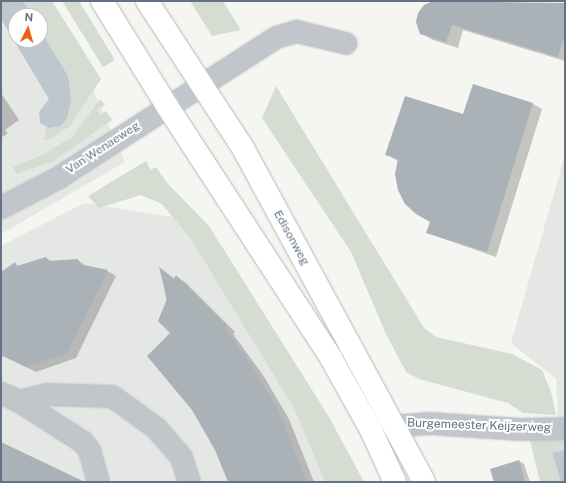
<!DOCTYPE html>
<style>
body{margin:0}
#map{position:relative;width:566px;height:483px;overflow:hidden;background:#f5f5f1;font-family:"Public Sans",sans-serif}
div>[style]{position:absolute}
.built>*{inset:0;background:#e5e7e5}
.green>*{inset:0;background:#d5dcd2}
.water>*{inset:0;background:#bdc7cd}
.shadow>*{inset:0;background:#0003}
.building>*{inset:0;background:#aab2b8}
.roads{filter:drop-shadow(0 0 1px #b4b9be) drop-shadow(0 0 1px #b4b9be)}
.minor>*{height:21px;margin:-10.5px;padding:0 10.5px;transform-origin:10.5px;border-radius:10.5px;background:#c2c5c9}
.secondary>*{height:22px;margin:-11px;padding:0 11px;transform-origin:11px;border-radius:11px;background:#fff}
span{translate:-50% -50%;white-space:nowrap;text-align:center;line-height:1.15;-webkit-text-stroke:4px #fff;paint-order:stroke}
.street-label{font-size:12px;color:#637284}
.frame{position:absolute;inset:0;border:2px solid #637284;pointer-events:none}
.north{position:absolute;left:8px;top:8px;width:40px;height:40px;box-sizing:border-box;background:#fff;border:1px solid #c1c7ce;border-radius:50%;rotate:5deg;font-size:11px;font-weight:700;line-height:16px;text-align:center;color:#637284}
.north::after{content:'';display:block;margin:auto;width:14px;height:18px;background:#eb611c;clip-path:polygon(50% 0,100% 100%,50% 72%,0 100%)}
</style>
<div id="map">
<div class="built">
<i style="clip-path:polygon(evenodd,1px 1px,48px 1px,87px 76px,125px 162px,1px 234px,1px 1px,16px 16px,40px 16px,40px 40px,16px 40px,16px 16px)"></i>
<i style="clip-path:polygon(565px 155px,565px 482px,562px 482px,556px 379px,511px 343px)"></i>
<i style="clip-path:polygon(84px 203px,193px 220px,344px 482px,1px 482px,1px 246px)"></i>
</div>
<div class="green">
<i style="clip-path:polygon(23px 1px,52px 1px,101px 79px,70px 126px,49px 140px,44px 140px,46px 127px,49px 128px,68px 76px,40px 30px,40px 16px,32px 16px)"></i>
<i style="clip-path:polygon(62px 1px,79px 1px,115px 60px,103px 67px)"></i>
<i style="clip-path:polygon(190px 1px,223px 1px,241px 30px,212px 36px)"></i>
<i style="clip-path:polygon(276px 86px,424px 328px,436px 337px,512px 354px,542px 370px,551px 392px,556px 415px,523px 413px,508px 403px,419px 379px,406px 372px,386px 334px,351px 252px,262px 118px)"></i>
<i style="clip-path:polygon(100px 99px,105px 105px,97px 109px,100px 115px,106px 111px,112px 120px,54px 161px,17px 174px,13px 167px,42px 155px,72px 137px)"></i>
<i style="clip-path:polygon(146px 161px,151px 170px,156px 167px,168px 184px,209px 226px,329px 417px,364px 482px,325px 482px,295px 410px,191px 239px,162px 204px,141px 195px,99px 208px,88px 196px)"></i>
<i style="clip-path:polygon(529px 436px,565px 438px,565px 450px,552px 453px,561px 482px,540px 482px)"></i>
</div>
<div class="water">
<i style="clip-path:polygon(1px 1px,23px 1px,32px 16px,16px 16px,16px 40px,40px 40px,40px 30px,68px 76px,71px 100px,67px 118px,60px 126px,49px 128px,40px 123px,39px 112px,49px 99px,1px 19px)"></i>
<i style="clip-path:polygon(565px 450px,565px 482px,561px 482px,552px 453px)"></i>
</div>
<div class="shadow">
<i style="clip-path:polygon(434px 2px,565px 4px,565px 61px,463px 30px,458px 48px,433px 40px,421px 33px)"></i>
<i style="clip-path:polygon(1px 93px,19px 120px,5px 130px,8px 133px,1px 138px)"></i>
<i style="clip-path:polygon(533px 104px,542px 109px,496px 257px,427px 233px,431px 222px,398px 161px,387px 155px,464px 116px)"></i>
<i style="clip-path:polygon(46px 258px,53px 262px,78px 260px,87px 267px,107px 271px,116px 276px,76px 358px,36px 372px,1px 355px,1px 273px,15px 264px,20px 267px)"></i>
<i style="clip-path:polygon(161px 269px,175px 279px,176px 277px,185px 282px,235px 332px,233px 334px,263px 375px,289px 419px,314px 482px,323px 482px,229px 482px,172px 333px)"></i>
<i style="clip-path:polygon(519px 461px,524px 464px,530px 482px,495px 482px)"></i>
</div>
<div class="building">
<i style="clip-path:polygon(433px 1px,565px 3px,565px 33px,558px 57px,452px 25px,446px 42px,420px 34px,416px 22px,418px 13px,424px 5px)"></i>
<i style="clip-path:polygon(473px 84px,533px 103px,487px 252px,426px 233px,430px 222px,416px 214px,405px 204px,398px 190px,395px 174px,398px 159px,385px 155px,405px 96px,463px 114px)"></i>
<i style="clip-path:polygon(46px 257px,48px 261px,78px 259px,79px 264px,108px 270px,67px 353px,26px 367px,1px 355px,1px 272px,15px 262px,17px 266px)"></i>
<i style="clip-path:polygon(159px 267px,174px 279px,176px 275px,227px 326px,225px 328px,254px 369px,280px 413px,307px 482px,228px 482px,215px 450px,192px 410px,147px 356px,170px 333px,158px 321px,167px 299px)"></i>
<i style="clip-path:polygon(1px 442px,85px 482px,1px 482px)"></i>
<i style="clip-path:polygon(519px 460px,525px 482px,494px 482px,490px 469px)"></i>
</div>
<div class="roads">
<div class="minor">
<i style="left:1px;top:207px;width:63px;rotate:-27.4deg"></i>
<i style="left:57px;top:178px;width:260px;rotate:-32.8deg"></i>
<i style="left:276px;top:37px;width:21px;rotate:-17deg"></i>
<i style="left:296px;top:31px;width:51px;rotate:13.5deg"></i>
<i style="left:1px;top:393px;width:20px;rotate:24deg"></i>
<i style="left:19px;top:401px;width:76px;rotate:32.6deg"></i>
<i style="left:83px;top:442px;width:10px;rotate:53deg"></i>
<i style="left:89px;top:450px;width:33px;rotate:74deg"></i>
<i style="left:19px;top:401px;width:29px;rotate:-14deg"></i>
<i style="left:47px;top:394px;width:65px;rotate:1.8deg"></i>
<i style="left:112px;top:396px;width:54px;rotate:36deg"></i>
<i style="left:156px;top:428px;width:38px;rotate:49deg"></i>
<i style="left:181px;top:457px;width:26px;rotate:72deg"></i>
<i style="left:376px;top:427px;width:53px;rotate:-4.3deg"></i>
<i style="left:429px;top:423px;width:91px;rotate:3.8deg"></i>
<i style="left:520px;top:429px;width:45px;rotate:-1.3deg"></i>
</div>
<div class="secondary">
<i style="left:102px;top:1px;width:123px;rotate:58.2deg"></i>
<i style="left:167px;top:106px;width:301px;rotate:56.9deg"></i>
<i style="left:331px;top:358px;width:80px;rotate:60.9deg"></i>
<i style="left:370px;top:428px;width:60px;rotate:65.2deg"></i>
<i style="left:147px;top:1px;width:178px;rotate:56.9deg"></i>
<i style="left:244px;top:150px;width:378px;rotate:61.5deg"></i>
</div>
</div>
<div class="street-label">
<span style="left:103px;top:148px;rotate:-33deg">Van Wenaeweg</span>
<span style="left:291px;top:238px;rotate:61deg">Edisonweg</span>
<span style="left:479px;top:426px;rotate:2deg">Burgemeester Keijzerweg</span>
</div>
<div class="frame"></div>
<div class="north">N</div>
</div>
